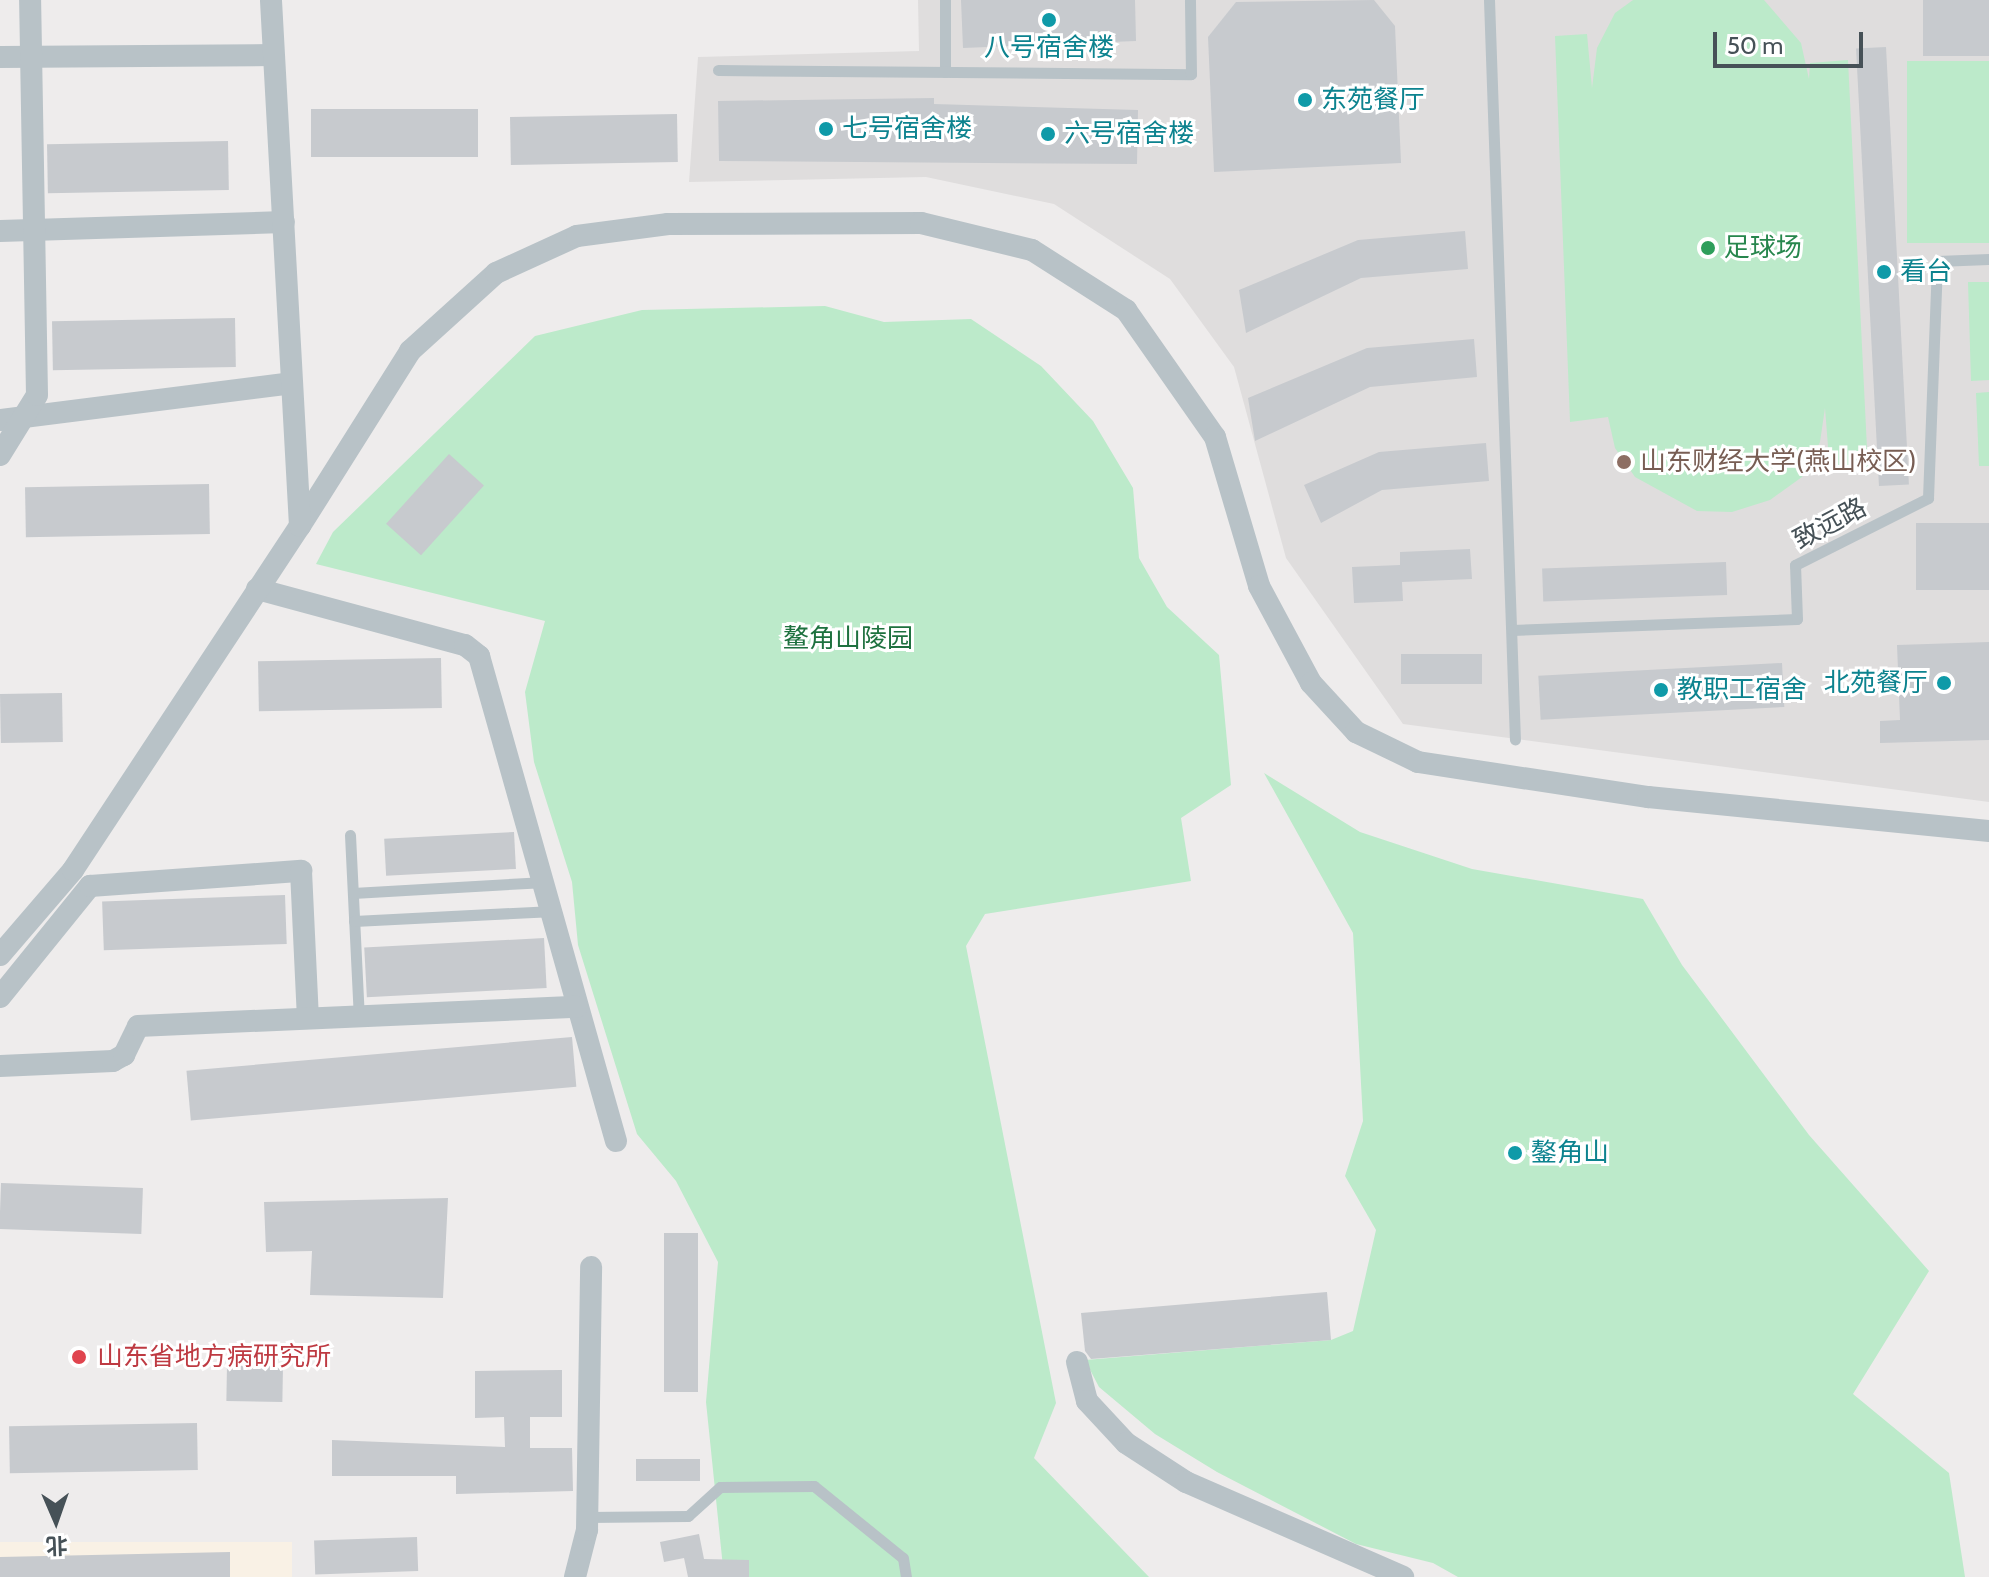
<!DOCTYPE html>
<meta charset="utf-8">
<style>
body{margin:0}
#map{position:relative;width:1989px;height:1577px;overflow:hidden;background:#eeecec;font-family:Cabin,"Noto Sans SC",sans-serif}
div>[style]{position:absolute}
.commercial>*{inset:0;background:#f9f1e5;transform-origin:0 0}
.education>*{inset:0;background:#dfdddd}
.green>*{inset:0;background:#bceaca;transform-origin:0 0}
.building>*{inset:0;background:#c7cace;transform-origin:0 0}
.lane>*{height:11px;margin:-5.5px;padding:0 5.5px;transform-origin:5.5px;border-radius:5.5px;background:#b8c2c7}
.street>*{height:22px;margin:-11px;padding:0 11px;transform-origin:11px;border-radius:11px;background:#b8c2c7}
.dots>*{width:22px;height:22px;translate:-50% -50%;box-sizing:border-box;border:4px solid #fff;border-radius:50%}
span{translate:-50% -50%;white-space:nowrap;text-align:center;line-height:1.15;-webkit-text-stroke:6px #fff;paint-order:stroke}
.culture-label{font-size:26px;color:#0d838f}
.left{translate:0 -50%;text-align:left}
.right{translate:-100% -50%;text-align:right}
.leisure-label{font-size:26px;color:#27864d}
.education-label{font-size:26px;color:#785e54}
.street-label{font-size:26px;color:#465157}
.park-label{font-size:26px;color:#1e713f}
.health-label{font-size:26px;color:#be3a42}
.north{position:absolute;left:16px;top:1481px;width:80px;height:80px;-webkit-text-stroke:6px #fff;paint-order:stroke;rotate:178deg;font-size:22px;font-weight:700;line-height:32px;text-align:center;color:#465157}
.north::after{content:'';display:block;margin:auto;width:28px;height:36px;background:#465157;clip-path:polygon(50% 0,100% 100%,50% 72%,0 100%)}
.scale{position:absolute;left:1713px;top:32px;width:150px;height:36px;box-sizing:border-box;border:4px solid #465157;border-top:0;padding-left:10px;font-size:24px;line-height:28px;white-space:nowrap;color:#465157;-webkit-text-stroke:6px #fff;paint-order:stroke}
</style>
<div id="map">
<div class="commercial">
<i style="left:0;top:1542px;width:292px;height:35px"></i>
</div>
<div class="education">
<i style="clip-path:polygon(918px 0,1989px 0,1989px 802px,1403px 724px,1286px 558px,1234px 367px,1170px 279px,1054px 204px,926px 177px,689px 182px,698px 57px,919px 51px)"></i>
</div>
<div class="green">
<i style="clip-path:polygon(1633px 0,1764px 0,1801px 43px,1809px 79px,1810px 63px,1848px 60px,1868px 469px,1830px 472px,1825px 408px,1820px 442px,1802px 477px,1770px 500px,1732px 512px,1697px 511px,1635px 477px,1615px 448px,1608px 417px,1570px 422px,1555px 36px,1587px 34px,1592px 88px,1597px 48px,1615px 13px)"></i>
<i style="left:1989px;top:61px;width:182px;height:82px;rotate:90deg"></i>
<i style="clip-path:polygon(1968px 282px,1989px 282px,1989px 380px,1971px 381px)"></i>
<i style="clip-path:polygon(825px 306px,884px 322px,971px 319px,1041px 366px,1093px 421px,1133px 488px,1139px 558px,1167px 607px,1219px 655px,1231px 785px,1181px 818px,1191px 881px,985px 914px,966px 946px,1056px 1403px,1034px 1458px,1149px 1577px,724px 1577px,706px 1402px,718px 1262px,676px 1181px,637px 1134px,578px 945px,572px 882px,534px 762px,525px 692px,545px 621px,316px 564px,333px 532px,535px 336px,642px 310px)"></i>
<i style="clip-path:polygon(1989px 392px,1989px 466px,1979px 466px,1976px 393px)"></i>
<i style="clip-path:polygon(1264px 773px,1360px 832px,1472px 869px,1643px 899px,1682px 965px,1809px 1135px,1929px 1271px,1853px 1394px,1949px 1473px,1965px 1577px,1458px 1577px,1433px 1563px,1356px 1544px,1217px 1472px,1155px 1434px,1099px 1387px,1085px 1360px,1331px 1340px,1353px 1331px,1376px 1230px,1345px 1176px,1363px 1121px,1353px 933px)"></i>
</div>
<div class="building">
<i style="clip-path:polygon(961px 0,1135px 0,1136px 41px,963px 48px)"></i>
<i style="clip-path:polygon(1374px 0,1395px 26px,1401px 163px,1214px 172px,1208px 37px,1236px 2px)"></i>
<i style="left:1923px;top:0;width:66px;height:56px"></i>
<i style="left:1886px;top:47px;width:438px;height:30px;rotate:87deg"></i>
<i style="clip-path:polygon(934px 98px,934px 104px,1138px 110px,1137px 164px,719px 161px,718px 101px)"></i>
<i style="left:478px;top:109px;width:48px;height:167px;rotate:90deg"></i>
<i style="left:677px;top:114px;width:48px;height:167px;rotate:89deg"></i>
<i style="left:228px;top:141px;width:49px;height:181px;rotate:89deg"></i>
<i style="clip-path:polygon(1465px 231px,1468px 269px,1361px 278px,1246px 333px,1239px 290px,1358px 240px)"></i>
<i style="left:235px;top:318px;width:49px;height:183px;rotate:89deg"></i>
<i style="clip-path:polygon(1474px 339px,1477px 377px,1370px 387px,1255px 441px,1248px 398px,1367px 348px)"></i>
<i style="clip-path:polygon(1486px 443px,1489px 481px,1382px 490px,1321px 523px,1304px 485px,1379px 452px)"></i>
<i style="left:449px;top:454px;width:47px;height:94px;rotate:42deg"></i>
<i style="left:209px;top:484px;width:50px;height:184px;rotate:89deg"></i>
<i style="left:1989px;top:523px;width:67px;height:73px;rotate:90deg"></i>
<i style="clip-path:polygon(1470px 549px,1472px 579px,1402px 582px,1403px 601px,1354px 603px,1352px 567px,1400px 565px,1400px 552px)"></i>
<i style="left:1726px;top:562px;width:33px;height:184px;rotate:88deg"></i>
<i style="clip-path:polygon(1989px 642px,1989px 740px,1880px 743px,1880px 721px,1900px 720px,1897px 645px)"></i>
<i style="left:1482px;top:654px;width:30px;height:81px;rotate:90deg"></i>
<i style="left:441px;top:658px;width:50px;height:183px;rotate:89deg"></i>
<i style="left:1782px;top:663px;width:44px;height:244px;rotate:87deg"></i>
<i style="left:62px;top:693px;width:49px;height:62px;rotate:89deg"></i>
<i style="left:514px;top:832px;width:37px;height:130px;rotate:87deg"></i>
<i style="left:285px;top:895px;width:49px;height:183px;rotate:88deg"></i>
<i style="left:544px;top:938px;width:50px;height:180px;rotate:87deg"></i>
<i style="left:572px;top:1037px;width:50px;height:387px;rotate:85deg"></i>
<i style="left:1px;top:1183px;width:142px;height:46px;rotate:2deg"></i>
<i style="clip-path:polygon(448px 1198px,443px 1298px,310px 1295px,312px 1251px,266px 1252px,264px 1202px)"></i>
<i style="left:664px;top:1233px;width:34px;height:159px"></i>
<i style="clip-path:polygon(1327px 1292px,1331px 1340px,1091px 1359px,1085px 1351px,1081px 1313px)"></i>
<i style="left:227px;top:1365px;width:56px;height:36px;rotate:1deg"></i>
<i style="clip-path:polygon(562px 1370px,562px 1417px,530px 1417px,530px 1448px,572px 1448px,573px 1491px,456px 1494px,456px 1476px,332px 1476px,332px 1440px,505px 1447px,504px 1417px,475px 1418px,475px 1371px)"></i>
<i style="left:197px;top:1423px;width:47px;height:188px;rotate:89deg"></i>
<i style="left:636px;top:1459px;width:64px;height:22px"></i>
<i style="clip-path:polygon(699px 1534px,704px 1559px,749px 1560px,749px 1577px,688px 1577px,684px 1558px,664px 1562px,660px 1542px)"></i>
<i style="left:417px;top:1537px;width:34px;height:103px;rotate:88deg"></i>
<i style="clip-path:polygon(230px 1552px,230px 1577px,0 1577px,0 1557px)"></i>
</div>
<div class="lane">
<i style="left:945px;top:0;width:72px;rotate:90deg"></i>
<i style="left:1489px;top:0;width:740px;rotate:87.99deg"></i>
<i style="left:718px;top:70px;width:473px;rotate:0.5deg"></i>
<i style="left:1191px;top:74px;width:74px;rotate:-90.8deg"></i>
<i style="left:1512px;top:630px;width:285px;rotate:-2.2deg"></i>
<i style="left:1797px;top:619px;width:54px;rotate:-92.1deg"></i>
<i style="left:1795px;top:565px;width:149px;rotate:-26.7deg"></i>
<i style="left:1928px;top:498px;width:237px;rotate:-87.8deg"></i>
<i style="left:1937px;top:261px;width:52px;rotate:-2.2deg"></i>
<i style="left:350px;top:835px;width:181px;rotate:87.2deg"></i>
<i style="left:353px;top:893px;width:188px;rotate:-3.3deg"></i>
<i style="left:354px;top:921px;width:195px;rotate:-2.9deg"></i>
<i style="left:587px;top:1517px;width:101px;rotate:-0.6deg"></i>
<i style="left:688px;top:1516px;width:43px;rotate:-42.2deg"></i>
<i style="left:720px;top:1487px;width:94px;rotate:-0.6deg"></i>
<i style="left:814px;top:1486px;width:114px;rotate:39deg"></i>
<i style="left:903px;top:1558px;width:19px;rotate:81deg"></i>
</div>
<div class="street">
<i style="left:0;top:57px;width:273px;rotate:-0.4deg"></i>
<i style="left:0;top:231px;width:284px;rotate:-1.8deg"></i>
<i style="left:0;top:420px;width:293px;rotate:-7.2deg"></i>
<i style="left:0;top:455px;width:70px;rotate:-58.3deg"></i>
<i style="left:37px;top:395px;width:395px;rotate:-91deg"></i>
<i style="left:300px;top:526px;width:207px;rotate:-57.8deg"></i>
<i style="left:410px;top:351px;width:116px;rotate:-42.2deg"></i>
<i style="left:496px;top:273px;width:89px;rotate:-24.6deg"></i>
<i style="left:577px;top:236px;width:92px;rotate:-7.5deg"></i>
<i style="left:668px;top:224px;width:253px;rotate:-0.2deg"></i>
<i style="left:921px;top:223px;width:114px;rotate:13.7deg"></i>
<i style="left:1032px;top:250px;width:112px;rotate:32.6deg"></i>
<i style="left:1126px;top:310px;width:155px;rotate:55deg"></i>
<i style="left:1215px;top:437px;width:155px;rotate:73.5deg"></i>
<i style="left:1259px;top:586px;width:110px;rotate:61.8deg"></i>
<i style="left:1311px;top:683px;width:67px;rotate:47.4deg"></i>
<i style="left:1356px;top:732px;width:69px;rotate:25.8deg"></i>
<i style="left:1418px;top:762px;width:233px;rotate:8.7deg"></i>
<i style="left:1648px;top:797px;width:343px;rotate:5.7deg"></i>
<i style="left:257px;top:589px;width:215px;rotate:15.1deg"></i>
<i style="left:465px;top:645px;width:18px;rotate:38deg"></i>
<i style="left:479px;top:656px;width:504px;rotate:74.23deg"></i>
<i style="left:0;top:955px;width:112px;rotate:-49.3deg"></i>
<i style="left:73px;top:870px;width:412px;rotate:-56.6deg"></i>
<i style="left:300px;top:526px;width:527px;rotate:-93.16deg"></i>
<i style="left:0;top:997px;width:143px;rotate:-51deg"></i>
<i style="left:90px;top:886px;width:212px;rotate:-4.1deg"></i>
<i style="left:301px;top:871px;width:147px;rotate:87.3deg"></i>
<i style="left:0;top:1066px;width:113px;rotate:-2.5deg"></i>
<i style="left:113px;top:1061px;width:13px;rotate:-29deg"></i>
<i style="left:124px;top:1055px;width:32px;rotate:-64deg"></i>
<i style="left:138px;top:1026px;width:439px;rotate:-2.5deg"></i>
<i style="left:1077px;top:1362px;width:40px;rotate:75.6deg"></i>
<i style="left:1087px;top:1401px;width:57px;rotate:47.1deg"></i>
<i style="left:1126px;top:1443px;width:72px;rotate:33deg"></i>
<i style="left:1186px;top:1482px;width:237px;rotate:23.6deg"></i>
<i style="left:575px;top:1577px;width:49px;rotate:-75.7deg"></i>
<i style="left:587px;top:1530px;width:263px;rotate:-89.1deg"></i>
</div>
<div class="dots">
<i style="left:1049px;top:20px;background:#0f9aa8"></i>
<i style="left:1305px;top:100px;background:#0f9aa8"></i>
<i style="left:826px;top:129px;background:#0f9aa8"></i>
<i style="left:1048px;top:134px;background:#0f9aa8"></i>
<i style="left:1708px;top:248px;background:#2e9e5b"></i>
<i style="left:1884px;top:272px;background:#0f9aa8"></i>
<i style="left:1624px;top:462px;background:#8d6e63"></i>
<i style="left:1944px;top:683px;background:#0f9aa8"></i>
<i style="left:1661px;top:690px;background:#0f9aa8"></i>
<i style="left:1515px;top:1153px;background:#0f9aa8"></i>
<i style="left:79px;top:1357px;background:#e0444e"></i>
</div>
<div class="culture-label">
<span style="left:1049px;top:48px">八号宿舍楼</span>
<span class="left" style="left:1321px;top:100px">东苑餐厅</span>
<span class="left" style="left:842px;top:129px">七号宿舍楼</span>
<span class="left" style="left:1064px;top:134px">六号宿舍楼</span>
<span class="left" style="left:1900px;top:272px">看台</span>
<span class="right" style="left:1928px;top:683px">北苑餐厅</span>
<span class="left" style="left:1677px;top:690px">教职工宿舍</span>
<span class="left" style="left:1531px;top:1153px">鏊角山</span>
</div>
<div class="leisure-label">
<span class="left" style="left:1724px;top:248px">足球场</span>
</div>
<div class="education-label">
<span class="left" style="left:1640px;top:462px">山东财经大学(燕山校区)</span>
</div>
<div class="street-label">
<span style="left:1830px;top:524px;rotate:-28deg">致远路</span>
</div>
<div class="park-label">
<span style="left:848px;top:639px">鳌角山陵园</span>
</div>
<div class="health-label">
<span class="left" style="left:97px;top:1357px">山东省地方病研究所</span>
</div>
<div class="north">北</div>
<div class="scale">50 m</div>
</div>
